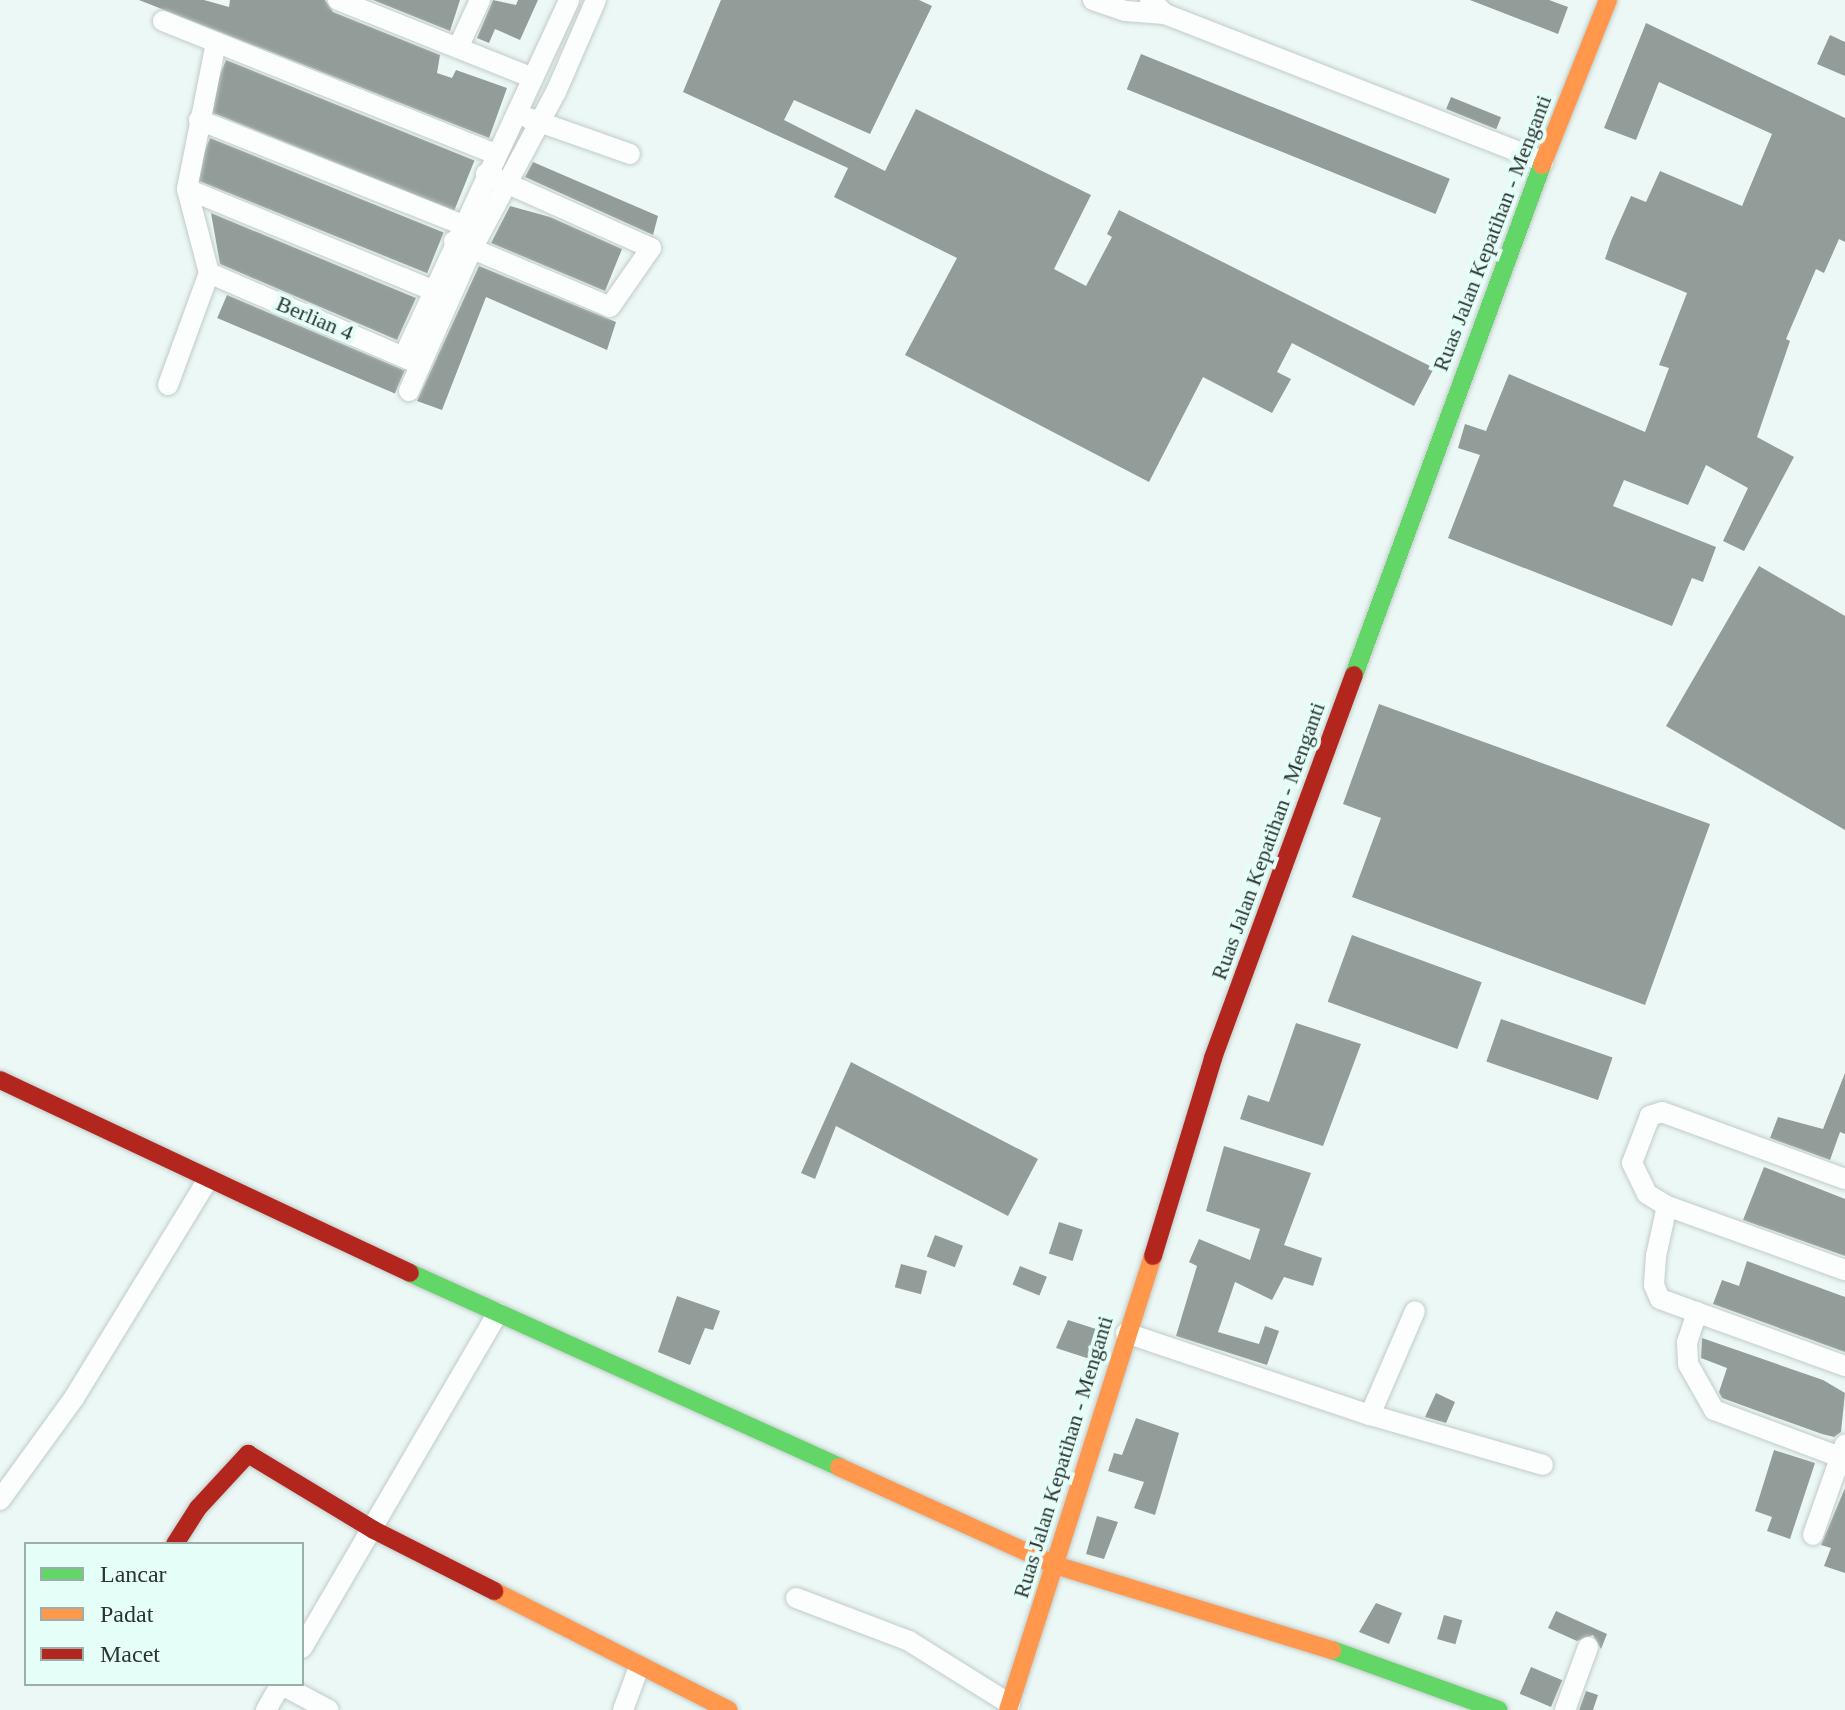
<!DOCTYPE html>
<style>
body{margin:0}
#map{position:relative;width:1845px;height:1710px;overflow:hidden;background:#ebf8f5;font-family:Georgia,serif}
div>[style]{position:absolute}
.building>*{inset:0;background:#929c99;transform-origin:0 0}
.roads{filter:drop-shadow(0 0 2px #c1cbc9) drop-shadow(0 0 2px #c1cbc9)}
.street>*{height:20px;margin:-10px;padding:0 10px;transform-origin:10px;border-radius:10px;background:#fcfefe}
.fast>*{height:18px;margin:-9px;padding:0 9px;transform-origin:9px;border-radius:9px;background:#63d668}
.slow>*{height:18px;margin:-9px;padding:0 9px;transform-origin:9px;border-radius:9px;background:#ff974d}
.jam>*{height:18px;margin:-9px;padding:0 9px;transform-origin:9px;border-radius:9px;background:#b3261e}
span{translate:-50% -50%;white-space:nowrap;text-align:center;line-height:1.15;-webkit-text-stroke:8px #e5fef8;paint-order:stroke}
.street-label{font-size:22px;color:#2c3533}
.legend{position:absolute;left:24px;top:1542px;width:280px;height:144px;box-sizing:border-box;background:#e5fef8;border:2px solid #9baea9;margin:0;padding:10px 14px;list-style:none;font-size:24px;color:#2c3533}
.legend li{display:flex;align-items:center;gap:16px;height:40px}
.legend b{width:40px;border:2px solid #9baea9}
</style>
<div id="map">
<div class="building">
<i style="clip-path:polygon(139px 0,204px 0,229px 7px,230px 0,325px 0,333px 12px,440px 55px,437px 73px,452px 78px,456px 70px,507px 88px,489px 138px)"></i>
<i style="clip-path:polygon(373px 0,460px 0,450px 31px)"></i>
<i style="clip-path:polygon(493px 0,516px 5px,518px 0,538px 0,520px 40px,495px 29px,489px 43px,477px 38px)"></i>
<i style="clip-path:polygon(721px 0,919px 0,932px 6px,870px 134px,794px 100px,784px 120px,885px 171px,916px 109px,1091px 195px,1054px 269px,1086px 286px,1112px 237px,1107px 234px,1119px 210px,1434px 368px,1414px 406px,1292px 343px,1277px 372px,1291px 379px,1272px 413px,1203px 377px,1149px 482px,905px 355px,957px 258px,834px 197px,848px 168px,683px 92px)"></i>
<i style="clip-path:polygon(1470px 0,1549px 0,1568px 7px,1558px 34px)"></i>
<i style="clip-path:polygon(1646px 23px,1845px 118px,1845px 242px,1839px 239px,1824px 273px,1816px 269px,1786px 339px,1790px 341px,1757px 437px,1794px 457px,1744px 551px,1723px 541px,1748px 488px,1706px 465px,1688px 505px,1624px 480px,1613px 506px,1716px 547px,1703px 582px,1692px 578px,1672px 626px,1448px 538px,1480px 455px,1458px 448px,1465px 424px,1486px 431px,1509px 374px,1645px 432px,1669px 368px,1659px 365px,1687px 293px,1605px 259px,1611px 241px,1631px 196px,1646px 202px,1660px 171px,1742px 206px,1772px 134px,1659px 82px,1636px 140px,1604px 128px)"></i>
<i style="clip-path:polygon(1830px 35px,1845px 42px,1845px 76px,1817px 64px)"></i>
<i style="left:1141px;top:54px;width:333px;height:38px;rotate:22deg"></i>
<i style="left:226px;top:60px;width:268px;height:54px;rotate:22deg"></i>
<i style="left:1451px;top:97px;width:54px;height:13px;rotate:22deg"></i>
<i style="left:210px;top:138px;width:252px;height:44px;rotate:22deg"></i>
<i style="clip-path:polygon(533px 162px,658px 216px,653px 235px,525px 177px)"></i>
<i style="clip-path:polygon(510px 206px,550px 217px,622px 249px,605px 291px,491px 243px)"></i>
<i style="clip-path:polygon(211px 213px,416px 298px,397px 340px,220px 264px)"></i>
<i style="clip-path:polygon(479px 266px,616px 322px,607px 350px,486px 297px,442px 410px,417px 401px)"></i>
<i style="left:227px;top:295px;width:193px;height:25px;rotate:23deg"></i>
<i style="clip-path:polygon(1759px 566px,1845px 616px,1845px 830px,1666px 726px)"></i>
<i style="clip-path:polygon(1379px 704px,1710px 824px,1645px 1005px,1352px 897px,1381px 818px,1343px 804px)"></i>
<i style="left:1352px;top:935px;width:138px;height:71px;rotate:20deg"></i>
<i style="left:1501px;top:1019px;width:118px;height:45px;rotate:19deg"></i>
<i style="clip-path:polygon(1296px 1023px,1361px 1044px,1323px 1146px,1240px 1119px,1248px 1095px,1269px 1102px)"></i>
<i style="clip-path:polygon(851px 1062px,1038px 1159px,1008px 1216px,836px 1126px,815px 1179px,801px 1173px)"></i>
<i style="clip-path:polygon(1845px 1073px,1845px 1134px,1840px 1132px,1830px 1160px,1770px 1138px,1778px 1117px,1823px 1129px)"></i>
<i style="clip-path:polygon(1224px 1146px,1311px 1173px,1284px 1245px,1322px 1258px,1313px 1286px,1284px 1277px,1272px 1300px,1235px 1282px,1218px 1332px,1259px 1344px,1265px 1326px,1279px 1331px,1267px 1365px,1176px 1336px,1197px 1266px,1189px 1262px,1199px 1239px,1250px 1260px,1260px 1229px,1206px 1211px)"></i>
<i style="clip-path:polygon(1764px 1167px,1845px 1199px,1845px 1256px,1743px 1220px)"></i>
<i style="left:1059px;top:1222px;width:25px;height:33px;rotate:18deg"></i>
<i style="left:935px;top:1235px;width:30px;height:23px;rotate:21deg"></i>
<i style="clip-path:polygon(1747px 1261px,1845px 1297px,1845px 1352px,1713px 1304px,1722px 1280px,1739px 1286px)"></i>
<i style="left:901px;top:1264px;width:27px;height:24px;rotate:15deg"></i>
<i style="left:1020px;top:1266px;width:29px;height:20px;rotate:22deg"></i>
<i style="clip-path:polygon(677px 1296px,720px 1311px,713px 1330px,705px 1328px,690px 1365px,658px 1352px)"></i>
<i style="clip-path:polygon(1068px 1320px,1096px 1329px,1091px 1345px,1101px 1348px,1096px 1361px,1056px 1348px)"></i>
<i style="clip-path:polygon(1702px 1338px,1823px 1380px,1845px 1393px,1841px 1432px,1834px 1437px,1822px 1434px,1722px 1398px,1719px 1392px,1727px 1368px,1701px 1358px)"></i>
<i style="clip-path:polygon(1436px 1393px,1455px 1402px,1446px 1423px,1425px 1417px)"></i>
<i style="clip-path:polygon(1136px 1418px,1179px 1433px,1155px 1515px,1134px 1508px,1144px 1482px,1108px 1471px,1114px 1453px,1122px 1455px)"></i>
<i style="clip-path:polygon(1774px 1450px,1815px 1463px,1790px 1539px,1767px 1531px,1772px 1517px,1755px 1511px)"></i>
<i style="clip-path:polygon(1845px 1488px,1845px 1573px,1824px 1566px,1831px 1548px,1821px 1545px)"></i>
<i style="clip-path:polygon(1097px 1516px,1118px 1522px,1104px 1559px,1086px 1554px)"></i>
<i style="clip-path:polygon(1376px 1603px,1402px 1613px,1389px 1644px,1359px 1632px)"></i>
<i style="clip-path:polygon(1556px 1611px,1607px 1634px,1601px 1649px,1593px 1635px,1577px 1641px,1548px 1628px)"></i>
<i style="left:1444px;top:1615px;width:19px;height:25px;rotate:16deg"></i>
<i style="left:1531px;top:1667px;width:34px;height:29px;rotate:23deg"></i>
<i style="clip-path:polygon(1586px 1691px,1598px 1695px,1593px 1710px,1579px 1710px)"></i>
</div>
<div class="roads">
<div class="street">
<i style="left:338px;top:0;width:210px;rotate:21.8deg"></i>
<i style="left:1093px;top:0;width:34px;rotate:19deg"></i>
<i style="left:1125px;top:11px;width:40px;rotate:4.3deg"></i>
<i style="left:1150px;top:0;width:21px;rotate:43deg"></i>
<i style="left:1165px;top:14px;width:406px;rotate:21.3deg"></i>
<i style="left:163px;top:21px;width:358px;rotate:21.8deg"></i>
<i style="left:458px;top:48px;width:53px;rotate:-65.4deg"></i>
<i style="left:528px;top:118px;width:108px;rotate:19.4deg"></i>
<i style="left:199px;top:120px;width:282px;rotate:21.7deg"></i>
<i style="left:187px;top:189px;width:265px;rotate:22.4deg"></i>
<i style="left:454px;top:241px;width:169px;rotate:22.9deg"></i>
<i style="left:610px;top:307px;width:72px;rotate:-55.2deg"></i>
<i style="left:651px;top:248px;width:181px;rotate:-155.8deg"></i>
<i style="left:209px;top:273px;width:224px;rotate:23.4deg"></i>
<i style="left:404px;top:356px;width:392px;rotate:-65.1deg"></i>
<i style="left:168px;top:385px;width:119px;rotate:-69.9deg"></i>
<i style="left:209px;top:273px;width:87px;rotate:-104.7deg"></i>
<i style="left:187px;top:189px;width:149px;rotate:-78.8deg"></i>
<i style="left:409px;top:391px;width:155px;rotate:-66.1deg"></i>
<i style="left:472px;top:249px;width:178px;rotate:-61.9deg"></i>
<i style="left:556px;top:92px;width:100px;rotate:-66.5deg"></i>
<i style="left:1845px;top:1179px;width:195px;rotate:-159.9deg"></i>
<i style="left:1662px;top:1112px;width:13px;rotate:162deg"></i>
<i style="left:1650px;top:1116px;width:50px;rotate:111deg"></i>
<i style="left:1632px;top:1163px;width:34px;rotate:64deg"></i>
<i style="left:1647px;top:1194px;width:23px;rotate:31deg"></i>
<i style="left:1667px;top:1206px;width:189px;rotate:19.8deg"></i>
<i style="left:1667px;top:1206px;width:51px;rotate:102.4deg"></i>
<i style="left:1656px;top:1256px;width:29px;rotate:94deg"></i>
<i style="left:1654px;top:1285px;width:15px;rotate:67deg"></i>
<i style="left:1660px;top:1299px;width:197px;rotate:19.9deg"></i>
<i style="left:1697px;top:1312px;width:32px;rotate:108deg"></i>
<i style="left:1687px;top:1342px;width:22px;rotate:87deg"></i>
<i style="left:1688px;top:1364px;width:53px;rotate:60.5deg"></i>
<i style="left:1714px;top:1410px;width:134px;rotate:20.5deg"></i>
<i style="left:1126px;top:1333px;width:257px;rotate:18.6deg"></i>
<i style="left:1370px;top:1415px;width:180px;rotate:16.1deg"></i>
<i style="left:1370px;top:1415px;width:113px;rotate:-66.6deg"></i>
<i style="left:0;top:1500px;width:126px;rotate:-54deg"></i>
<i style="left:74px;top:1398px;width:255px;rotate:-58.5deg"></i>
<i style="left:1813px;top:1535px;width:96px;rotate:-70.6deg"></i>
<i style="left:796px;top:1598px;width:121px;rotate:20.8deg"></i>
<i style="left:909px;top:1641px;width:119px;rotate:32deg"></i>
<i style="left:302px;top:1648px;width:388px;rotate:-59.7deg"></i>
<i style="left:280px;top:1684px;width:55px;rotate:28deg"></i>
<i style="left:266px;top:1710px;width:30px;rotate:-60deg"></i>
<i style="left:623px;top:1710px;width:46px;rotate:-69.6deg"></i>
<i style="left:1565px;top:1710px;width:67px;rotate:-69.9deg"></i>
</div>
<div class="fast">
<i style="left:1354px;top:675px;width:544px;rotate:-69.76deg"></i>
<i style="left:410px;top:1273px;width:471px;rotate:24.3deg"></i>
<i style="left:1332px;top:1650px;width:177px;rotate:19.8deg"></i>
</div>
<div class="slow">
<i style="left:1542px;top:165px;width:178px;rotate:-68.2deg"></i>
<i style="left:839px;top:1467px;width:237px;rotate:24.4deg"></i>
<i style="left:1055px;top:1565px;width:290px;rotate:17.1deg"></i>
<i style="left:494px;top:1591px;width:263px;rotate:26.9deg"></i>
<i style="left:1008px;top:1710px;width:477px;rotate:-72.3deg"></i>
</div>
<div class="jam">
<i style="left:0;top:1080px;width:453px;rotate:25.2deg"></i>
<i style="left:1153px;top:1256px;width:207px;rotate:-73.1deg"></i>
<i style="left:1213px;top:1058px;width:408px;rotate:-69.8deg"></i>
<i style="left:175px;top:1544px;width:43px;rotate:-57.4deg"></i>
<i style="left:198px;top:1508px;width:74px;rotate:-47.2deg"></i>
<i style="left:248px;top:1454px;width:147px;rotate:31.1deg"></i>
<i style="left:374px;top:1530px;width:135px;rotate:26.9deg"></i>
</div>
</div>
<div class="street-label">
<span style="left:1492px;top:233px;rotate:-69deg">Ruas Jalan Kepatihan - Menganti</span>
<span style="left:315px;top:318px;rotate:23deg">Berlian 4</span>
<span style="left:1268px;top:841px;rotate:-70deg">Ruas Jalan Kepatihan - Menganti</span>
<span style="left:1063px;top:1457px;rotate:-73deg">Ruas Jalan Kepatihan - Menganti</span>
</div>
<ul class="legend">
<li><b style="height:10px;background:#63d668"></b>Lancar</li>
<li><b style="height:10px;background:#ff974d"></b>Padat</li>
<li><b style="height:10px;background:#b3261e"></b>Macet</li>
</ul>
</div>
